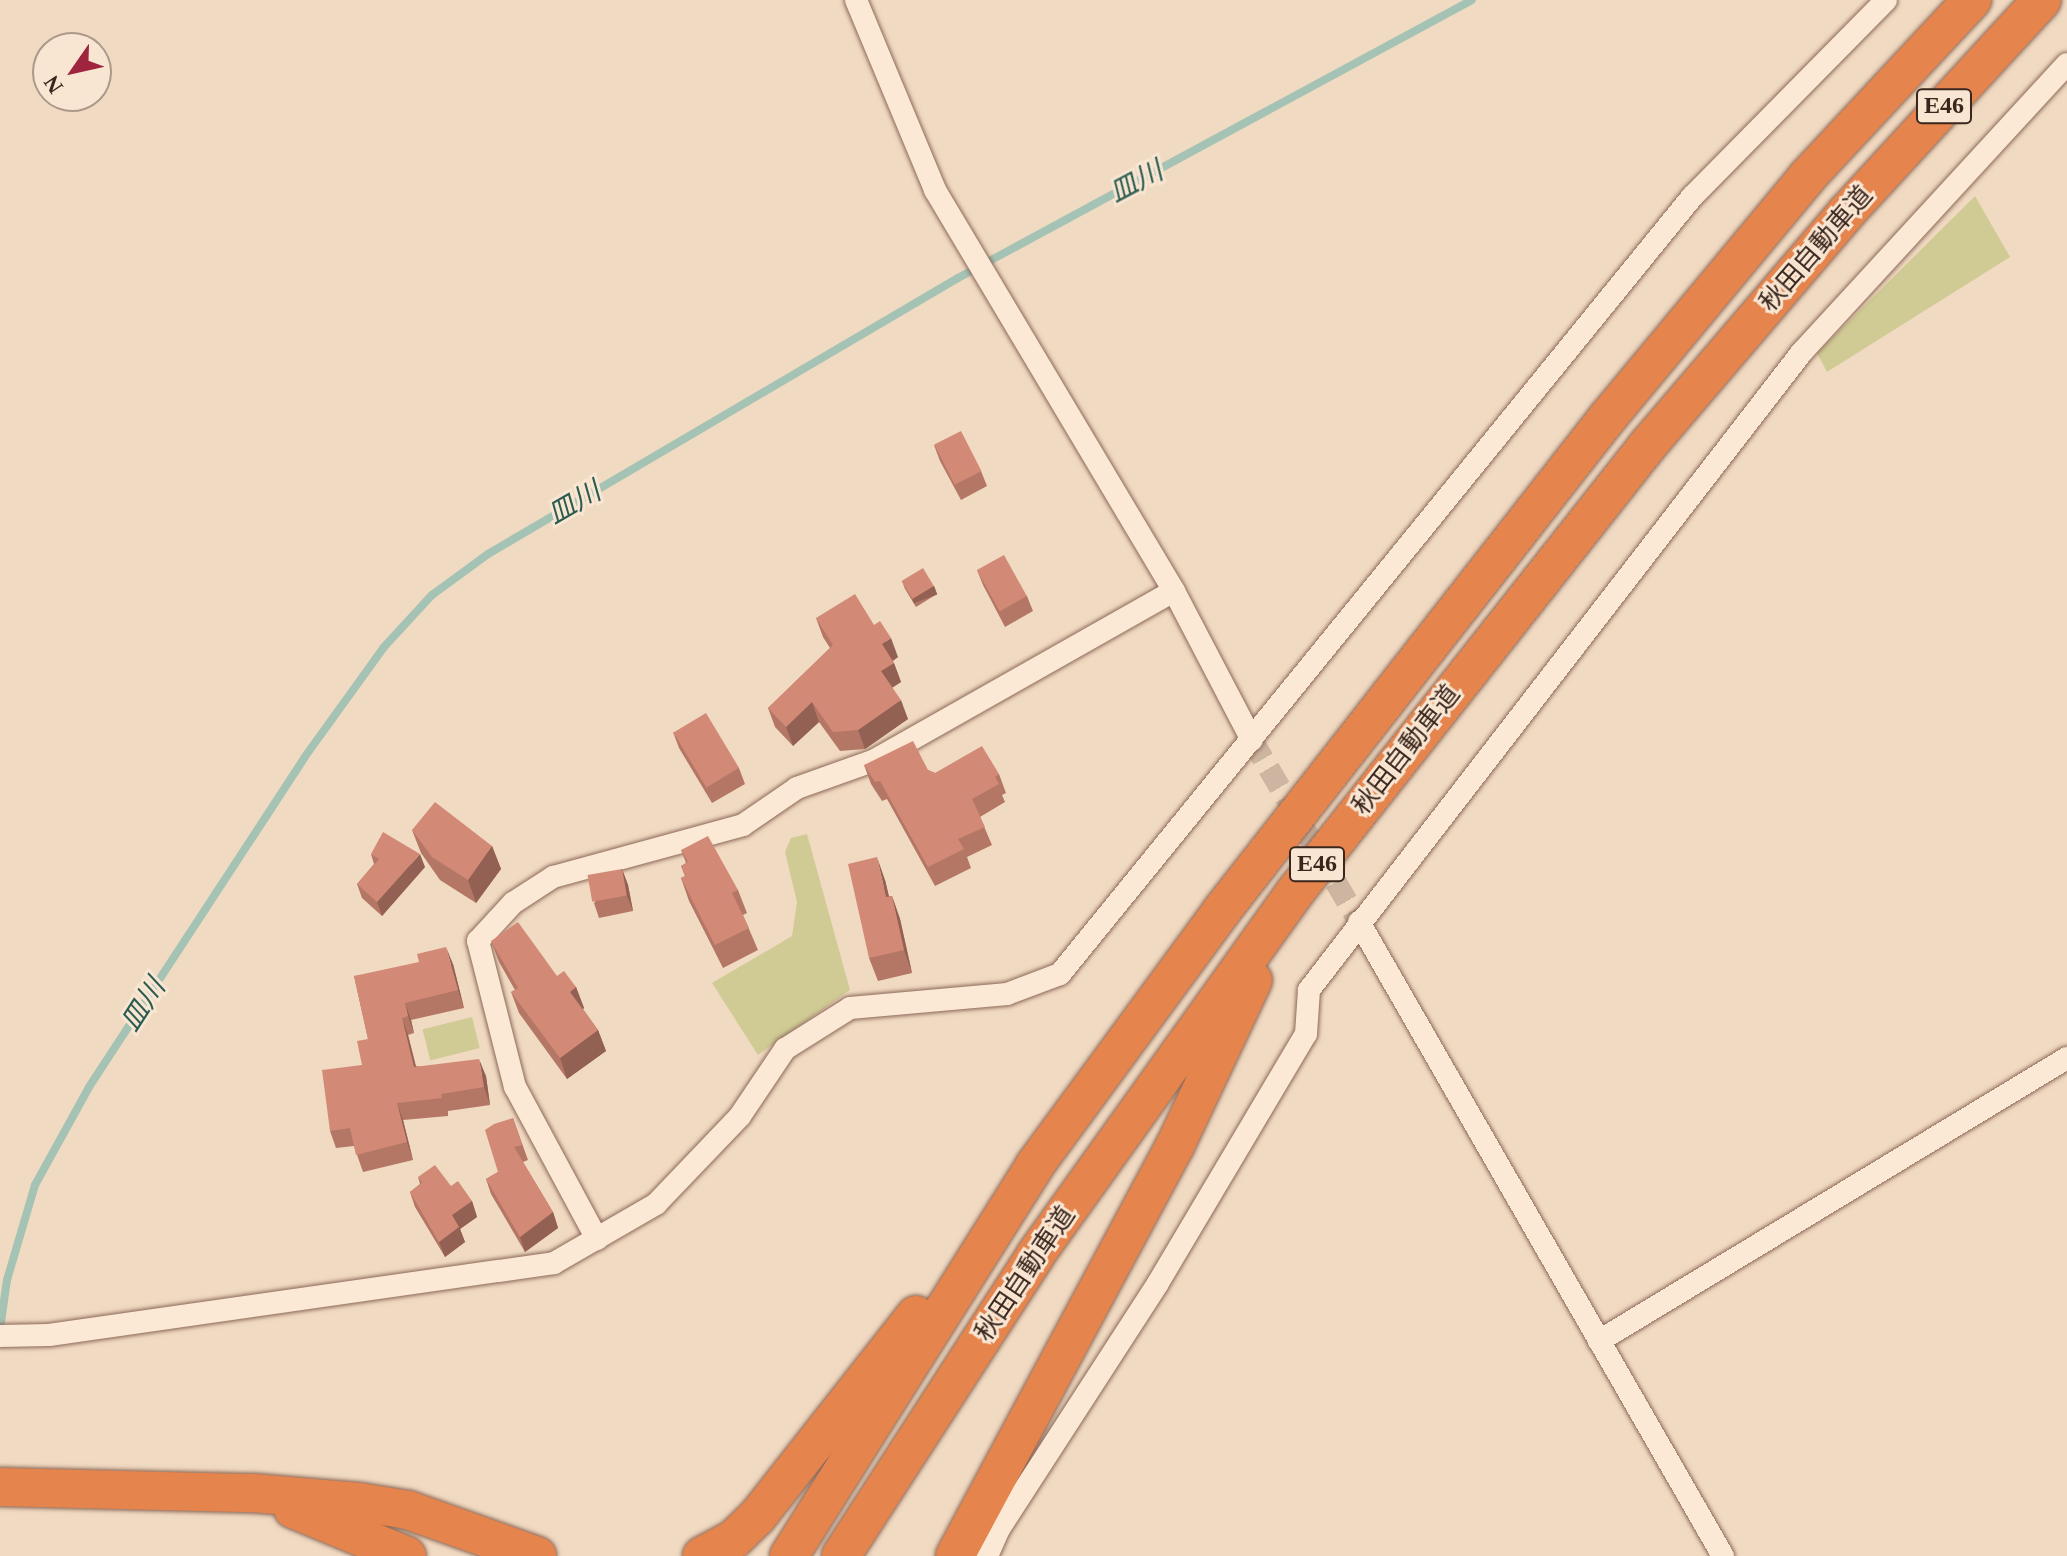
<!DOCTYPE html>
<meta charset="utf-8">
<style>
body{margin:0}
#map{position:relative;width:2067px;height:1556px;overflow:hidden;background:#f1dac2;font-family:"Times New Roman","Noto Sans JP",serif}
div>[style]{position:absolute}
.green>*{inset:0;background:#d0cb95;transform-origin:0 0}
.stream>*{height:8px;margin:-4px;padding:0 4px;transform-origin:4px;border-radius:4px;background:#a5c3b4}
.street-tunnel>*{height:22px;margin-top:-11px;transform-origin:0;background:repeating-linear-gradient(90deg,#cdb6a1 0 22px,transparent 0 33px)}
.roads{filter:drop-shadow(0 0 2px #8c6958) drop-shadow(0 0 2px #8c6958)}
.street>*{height:22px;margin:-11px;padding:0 11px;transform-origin:11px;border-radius:11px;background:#fbe9d6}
.highway>*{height:38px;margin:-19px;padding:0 19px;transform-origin:19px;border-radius:19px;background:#e6844d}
.wall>*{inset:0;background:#b57765}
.shaded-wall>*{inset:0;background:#936153;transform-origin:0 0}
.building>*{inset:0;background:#d28a76;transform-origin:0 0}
span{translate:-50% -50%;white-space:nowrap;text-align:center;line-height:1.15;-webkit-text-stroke:6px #f8e5d2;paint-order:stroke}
.shield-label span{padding:2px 6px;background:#f8e5d2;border:2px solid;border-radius:6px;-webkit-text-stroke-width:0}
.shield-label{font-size:24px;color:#3b261d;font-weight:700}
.street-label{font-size:26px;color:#3b261d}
.water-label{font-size:28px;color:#2b5c4f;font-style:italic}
.north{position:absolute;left:32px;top:32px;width:80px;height:80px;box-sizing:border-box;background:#f8e5d2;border:2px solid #ac998a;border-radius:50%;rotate:236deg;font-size:22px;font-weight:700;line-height:32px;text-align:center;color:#3b261d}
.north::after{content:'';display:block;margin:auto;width:28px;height:36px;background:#9f243d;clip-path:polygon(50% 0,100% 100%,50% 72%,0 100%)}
</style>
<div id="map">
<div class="green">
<i style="clip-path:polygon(1975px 196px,2010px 257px,1827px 372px,1817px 353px)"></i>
<i style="clip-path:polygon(807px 834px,850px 990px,758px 1055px,712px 983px,792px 936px,797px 902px,785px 852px,791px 838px)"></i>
<i style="left:472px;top:1017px;width:32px;height:51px;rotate:76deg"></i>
</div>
<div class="stream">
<i style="left:0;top:1329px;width:49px;rotate:-81.9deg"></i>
<i style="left:7px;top:1280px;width:99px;rotate:-73.6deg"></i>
<i style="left:35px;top:1185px;width:112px;rotate:-61.1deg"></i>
<i style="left:89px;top:1087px;width:393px;rotate:-56.8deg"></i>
<i style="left:304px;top:758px;width:137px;rotate:-54.2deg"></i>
<i style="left:384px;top:647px;width:71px;rotate:-47.3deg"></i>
<i style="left:432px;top:595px;width:69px;rotate:-36.2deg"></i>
<i style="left:488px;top:554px;width:545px;rotate:-30.42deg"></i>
<i style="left:958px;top:278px;width:584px;rotate:-28.41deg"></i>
</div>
<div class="street-tunnel">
<i style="left:1252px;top:740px;width:211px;rotate:59.5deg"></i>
</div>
<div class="roads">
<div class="street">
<i style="left:856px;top:0;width:206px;rotate:67.4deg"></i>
<i style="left:935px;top:190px;width:467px;rotate:59.2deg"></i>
<i style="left:1174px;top:591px;width:168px;rotate:62.4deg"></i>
<i style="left:1359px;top:922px;width:731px;rotate:60.14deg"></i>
<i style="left:597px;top:1239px;width:173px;rotate:-118.3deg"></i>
<i style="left:515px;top:1087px;width:151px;rotate:-104.2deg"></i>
<i style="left:478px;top:941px;width:52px;rotate:-47.4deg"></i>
<i style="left:513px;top:903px;width:48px;rotate:-33deg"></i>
<i style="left:553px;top:877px;width:197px;rotate:-15.3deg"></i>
<i style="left:743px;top:825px;width:65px;rotate:-34.4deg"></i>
<i style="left:797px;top:788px;width:83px;rotate:-19.7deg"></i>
<i style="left:875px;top:760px;width:343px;rotate:-29.5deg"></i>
<i style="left:0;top:1336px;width:49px;rotate:-1.2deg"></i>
<i style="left:49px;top:1335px;width:510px;rotate:-8.11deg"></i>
<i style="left:554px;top:1263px;width:118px;rotate:-30deg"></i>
<i style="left:656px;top:1204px;width:122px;rotate:-46.3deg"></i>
<i style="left:740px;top:1116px;width:81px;rotate:-56.1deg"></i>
<i style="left:785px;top:1049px;width:77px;rotate:-32.2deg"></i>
<i style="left:850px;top:1008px;width:158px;rotate:-5.1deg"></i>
<i style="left:1007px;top:994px;width:57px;rotate:-20.7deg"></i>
<i style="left:1060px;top:974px;width:1002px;rotate:-50.88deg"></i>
<i style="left:1692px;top:197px;width:276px;rotate:-45.4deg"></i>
<i style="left:1599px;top:1341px;width:547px;rotate:-31.16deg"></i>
<i style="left:987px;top:1556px;width:30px;rotate:-66deg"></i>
<i style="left:999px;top:1529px;width:293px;rotate:-57.1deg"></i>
<i style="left:1158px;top:1283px;width:290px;rotate:-59.3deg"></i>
<i style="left:1306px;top:1034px;width:44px;rotate:-86.1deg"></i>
<i style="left:1309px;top:990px;width:806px;rotate:-52.31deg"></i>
<i style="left:1802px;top:352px;width:391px;rotate:-47.4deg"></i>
</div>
<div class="highway">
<i style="left:0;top:1487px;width:253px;rotate:1.4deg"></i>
<i style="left:253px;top:1493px;width:106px;rotate:4.9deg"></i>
<i style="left:359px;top:1502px;width:50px;rotate:9.3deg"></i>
<i style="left:408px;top:1510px;width:137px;rotate:19.6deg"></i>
<i style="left:293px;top:1509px;width:123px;rotate:22.4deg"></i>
<i style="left:702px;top:1556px;width:36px;rotate:-28deg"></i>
<i style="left:734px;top:1539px;width:32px;rotate:-44deg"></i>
<i style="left:757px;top:1517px;width:257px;rotate:-51.8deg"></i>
<i style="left:789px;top:1556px;width:462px;rotate:-57.8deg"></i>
<i style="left:1035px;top:1165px;width:318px;rotate:-53.7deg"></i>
<i style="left:1223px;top:909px;width:625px;rotate:-51.96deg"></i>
<i style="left:1608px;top:417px;width:312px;rotate:-50.3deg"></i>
<i style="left:1807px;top:177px;width:242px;rotate:-47deg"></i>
<i style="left:841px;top:1556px;width:359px;rotate:-57.1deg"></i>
<i style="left:1036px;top:1254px;width:447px;rotate:-54.4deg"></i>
<i style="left:1296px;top:891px;width:568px;rotate:-51.72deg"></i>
<i style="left:1648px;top:445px;width:305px;rotate:-49.5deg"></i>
<i style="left:1846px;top:213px;width:289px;rotate:-47.4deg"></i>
<i style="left:955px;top:1556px;width:465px;rotate:-61.8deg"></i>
<i style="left:1175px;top:1146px;width:183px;rotate:-64.8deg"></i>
</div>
</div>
<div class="wall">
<i style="clip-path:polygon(934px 445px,981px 471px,987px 486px,961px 500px,940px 461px)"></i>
<i style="clip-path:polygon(977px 570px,1027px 596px,1033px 611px,1005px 627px,983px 585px)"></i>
<i style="clip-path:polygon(902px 581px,934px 586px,937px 594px,916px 607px,905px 589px)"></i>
<i style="clip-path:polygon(816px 618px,874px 625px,898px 657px,893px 661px,901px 682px,892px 688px,908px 719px,865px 749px,840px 751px,819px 722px,793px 746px,775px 727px,768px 708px,830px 648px,823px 637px)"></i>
<i style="clip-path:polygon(673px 732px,739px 768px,745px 784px,712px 803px,679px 748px)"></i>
<i style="clip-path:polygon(864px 765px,928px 770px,935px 773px,999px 774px,1006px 793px,1002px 795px,1005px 802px,980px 817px,992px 845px,967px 857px,971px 868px,935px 886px,887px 799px,882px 801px,871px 784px)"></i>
<i style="clip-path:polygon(412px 830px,492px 846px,501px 869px,476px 903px,440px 880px,421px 853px)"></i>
<i style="clip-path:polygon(681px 850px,738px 890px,747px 913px,743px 915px,758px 950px,723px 968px,689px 901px,681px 878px,685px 876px,681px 866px,686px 863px)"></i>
<i style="clip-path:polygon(371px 854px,425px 867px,382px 916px,362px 898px,357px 884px,374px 864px)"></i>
<i style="clip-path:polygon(622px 869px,628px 885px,633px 911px,599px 918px,594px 903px)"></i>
<i style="clip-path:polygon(885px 880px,889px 896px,892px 896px,900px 919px,912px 973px,878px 981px,869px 958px)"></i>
<i style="clip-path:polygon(491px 941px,576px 987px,584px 1008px,583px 1009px,598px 1030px,606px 1051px,567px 1079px,519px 1013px,511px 992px,515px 990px,499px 962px)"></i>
<i style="clip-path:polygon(453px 964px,464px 1008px,411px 1020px,414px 1033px,408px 1035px,416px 1066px,486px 1076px,490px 1105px,448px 1111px,448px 1116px,403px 1120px,413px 1160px,363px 1172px,354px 1146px,336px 1148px,330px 1131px,362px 1065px,368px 1039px,354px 976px)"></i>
<i style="clip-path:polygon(513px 1118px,528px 1160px,523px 1162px,553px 1212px,558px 1228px,525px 1252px,491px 1194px,486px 1179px,498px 1172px)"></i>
<i style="clip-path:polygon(418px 1177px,451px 1186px,472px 1201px,477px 1217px,460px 1229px,465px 1242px,445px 1257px,415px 1207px,410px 1192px,420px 1184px)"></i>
</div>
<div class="shaded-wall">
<i style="left:934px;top:586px;width:9px;height:25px;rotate:69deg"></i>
<i style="clip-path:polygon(891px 638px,898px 657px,889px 663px,882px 644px)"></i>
<i style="clip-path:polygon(894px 663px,901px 682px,888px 690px,881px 671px)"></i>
<i style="clip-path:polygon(901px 700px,908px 719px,865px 749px,858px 730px)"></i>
<i style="clip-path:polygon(812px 702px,819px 722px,793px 746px,786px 727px)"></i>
<i style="clip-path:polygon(492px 846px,501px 869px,476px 903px,468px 880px)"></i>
<i style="clip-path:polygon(420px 854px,425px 867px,382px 916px,377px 902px)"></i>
<i style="clip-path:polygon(877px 857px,885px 880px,894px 920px,886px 897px)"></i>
<i style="clip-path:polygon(622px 869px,628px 885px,633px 911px,627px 896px)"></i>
<i style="clip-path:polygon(892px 896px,900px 919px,912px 973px,904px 950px)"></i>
<i style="clip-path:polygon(446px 947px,453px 964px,464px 1008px,458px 990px)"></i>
<i style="clip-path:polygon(576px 987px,584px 1008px,578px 1013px,570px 992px)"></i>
<i style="clip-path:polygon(405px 1003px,411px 1020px,414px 1033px,408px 1016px)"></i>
<i style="clip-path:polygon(402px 1018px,408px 1035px,420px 1084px,414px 1067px)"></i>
<i style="clip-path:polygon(598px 1030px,606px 1051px,567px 1079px,560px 1058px)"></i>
<i style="clip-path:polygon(479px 1059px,486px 1076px,490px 1105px,484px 1087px)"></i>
<i style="clip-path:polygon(397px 1103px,403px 1120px,413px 1160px,407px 1142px)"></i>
<i style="clip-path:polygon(472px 1201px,477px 1217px,460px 1229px,465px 1242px,445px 1257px,439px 1242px,452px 1215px)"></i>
<i style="clip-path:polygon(553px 1212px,558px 1228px,525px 1252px,520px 1237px)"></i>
</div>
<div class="building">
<i style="left:961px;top:431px;width:45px;height:30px;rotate:63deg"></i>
<i style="left:1004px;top:555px;width:47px;height:31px;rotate:61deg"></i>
<i style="left:923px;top:568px;width:21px;height:25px;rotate:59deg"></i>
<i style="clip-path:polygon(855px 594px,874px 625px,880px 621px,891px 638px,882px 644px,894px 663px,881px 671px,901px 700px,858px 730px,833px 732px,812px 702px,786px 727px,768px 708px,833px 645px,816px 618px)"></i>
<i style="left:706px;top:713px;width:64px;height:38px;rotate:59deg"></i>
<i style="clip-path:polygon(913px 741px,928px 770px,935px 773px,982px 746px,999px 774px,995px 777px,999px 784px,972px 799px,985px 827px,958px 839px,964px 849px,928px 867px,880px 781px,875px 782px,864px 765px)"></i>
<i style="clip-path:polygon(435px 802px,492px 846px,468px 880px,432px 857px,412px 830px)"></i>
<i style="clip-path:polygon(383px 832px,420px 854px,377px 902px,357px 884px,379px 859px,371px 854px)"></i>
<i style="clip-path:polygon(708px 836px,738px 890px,732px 893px,749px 928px,715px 945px,681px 878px,686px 876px,681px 866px,688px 862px,681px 850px)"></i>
<i style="clip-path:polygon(877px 857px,886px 897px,892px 896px,904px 950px,869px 958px,848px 864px)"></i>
<i style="left:622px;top:869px;width:27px;height:35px;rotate:80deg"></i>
<i style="clip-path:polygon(518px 922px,557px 976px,564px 971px,576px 987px,570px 992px,598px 1030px,560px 1058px,511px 992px,518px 988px,491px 941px)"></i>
<i style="clip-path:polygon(446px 947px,458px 990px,405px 1003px,408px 1016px,402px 1018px,414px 1067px,479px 1059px,484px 1087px,441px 1094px,442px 1098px,397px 1103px,407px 1142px,356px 1155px,350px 1128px,330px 1131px,322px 1070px,362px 1065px,357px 1041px,368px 1039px,354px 976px,419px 962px,417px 954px)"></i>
<i style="clip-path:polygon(513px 1118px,522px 1145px,514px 1147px,553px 1212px,520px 1237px,486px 1179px,498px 1172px,485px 1130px,494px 1124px)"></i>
<i style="clip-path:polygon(435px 1165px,451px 1186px,458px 1181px,472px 1201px,452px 1215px,459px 1227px,439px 1242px,410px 1192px,422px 1183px,418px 1177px)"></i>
</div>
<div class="shield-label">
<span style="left:1944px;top:106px">E46</span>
<span style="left:1317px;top:864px">E46</span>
</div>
<div class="street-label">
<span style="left:1816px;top:249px;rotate:-49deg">秋田自動車道</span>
<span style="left:1406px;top:750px;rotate:-52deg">秋田自動車道</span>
<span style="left:1025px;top:1274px;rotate:-56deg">秋田自動車道</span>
</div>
<div class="water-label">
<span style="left:1136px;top:182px;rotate:-28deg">皿川</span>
<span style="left:574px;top:503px;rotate:-30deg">皿川</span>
<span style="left:143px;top:1005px;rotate:-57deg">皿川</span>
</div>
<div class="north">N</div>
</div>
